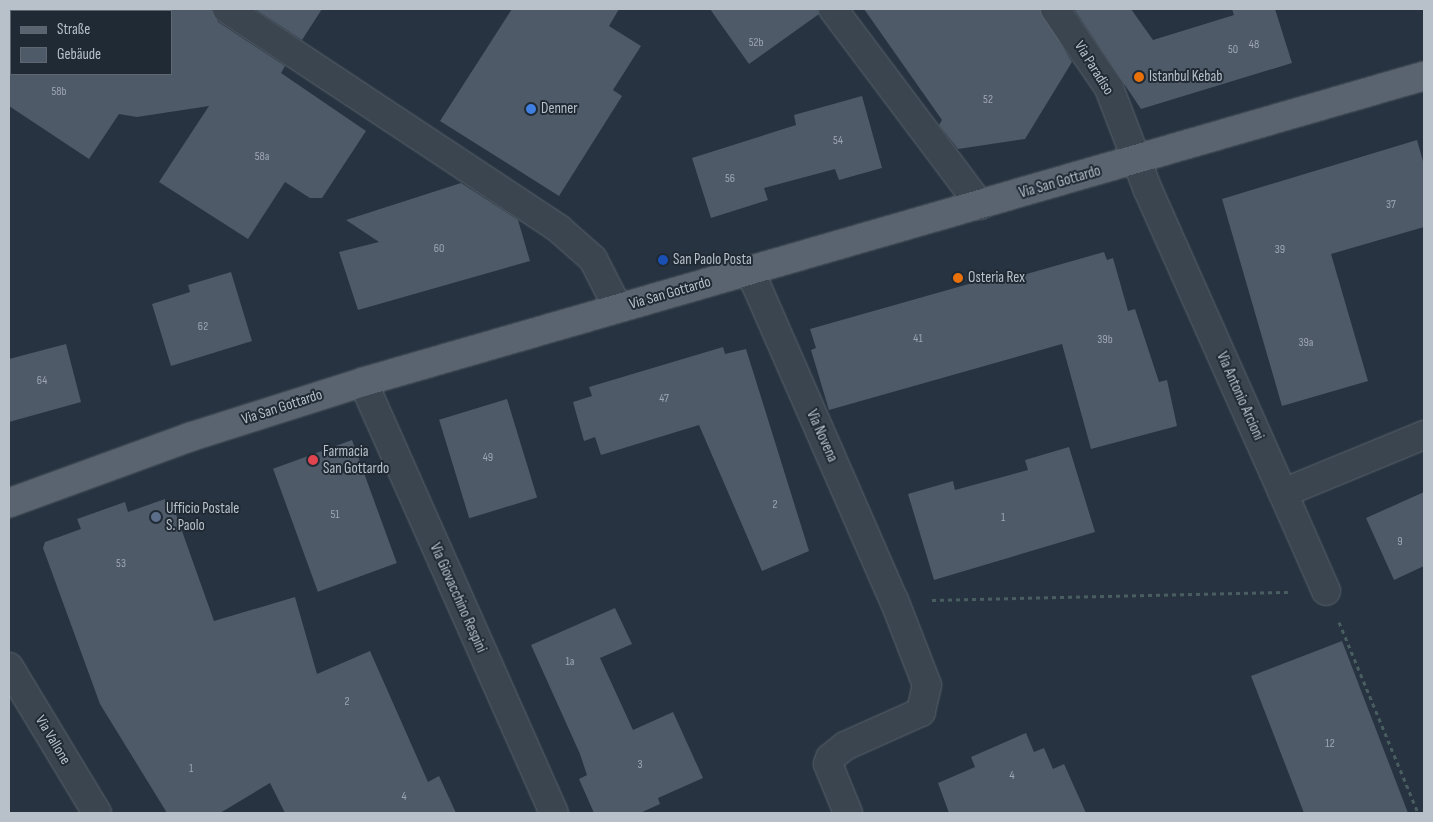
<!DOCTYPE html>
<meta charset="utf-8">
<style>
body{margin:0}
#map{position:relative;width:1433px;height:822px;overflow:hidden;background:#273340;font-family:"Sofia Sans Condensed",sans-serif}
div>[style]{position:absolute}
.building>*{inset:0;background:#4e5a68;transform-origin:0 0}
.path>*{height:3px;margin-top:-1.5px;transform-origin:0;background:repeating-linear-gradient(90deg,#495e60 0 4px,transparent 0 8px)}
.roads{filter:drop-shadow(0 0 1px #59636d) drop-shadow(0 0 1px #59636d)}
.minor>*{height:28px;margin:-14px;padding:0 14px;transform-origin:14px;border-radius:14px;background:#3b4550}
.major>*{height:28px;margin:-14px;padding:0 14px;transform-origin:14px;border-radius:14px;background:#5a6470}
.dots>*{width:14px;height:14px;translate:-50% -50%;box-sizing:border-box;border:2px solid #202a35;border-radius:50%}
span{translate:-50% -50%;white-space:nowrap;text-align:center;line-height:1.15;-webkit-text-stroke:4px #202a35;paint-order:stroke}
.number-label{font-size:12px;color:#9ea6b2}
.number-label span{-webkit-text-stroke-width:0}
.street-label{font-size:15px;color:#b8c0ca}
.poi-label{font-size:15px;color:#b8c0ca}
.left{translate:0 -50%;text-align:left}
.frame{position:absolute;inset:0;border:10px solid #b8c0ca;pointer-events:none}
.legend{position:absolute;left:10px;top:10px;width:162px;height:65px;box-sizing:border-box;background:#202a35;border:1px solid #5d6671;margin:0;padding:6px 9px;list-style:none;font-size:15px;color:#b8c0ca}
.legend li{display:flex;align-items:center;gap:10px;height:25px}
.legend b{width:25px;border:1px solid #5d6671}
</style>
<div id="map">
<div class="building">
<i style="clip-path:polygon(171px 9px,211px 9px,218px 22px,285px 66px,281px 73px,366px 131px,322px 198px,310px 198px,285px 182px,248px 239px,159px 182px,209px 106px,137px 117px,119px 114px,89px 159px,9px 106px,9px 74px,171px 74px)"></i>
<i style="clip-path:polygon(255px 9px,322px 9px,302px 40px)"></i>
<i style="clip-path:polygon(512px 9px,619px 9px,609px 26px,641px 46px,613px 90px,622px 96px,559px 196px,440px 121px)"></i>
<i style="clip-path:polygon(710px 9px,818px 9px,819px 14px,749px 64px)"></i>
<i style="clip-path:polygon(864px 9px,1040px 9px,1072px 62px,1025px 139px,958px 149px,939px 125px,942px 120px)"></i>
<i style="clip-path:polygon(1074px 9px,1131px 9px,1153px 40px,1234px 15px,1232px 9px,1275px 9px,1292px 63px,1141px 109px)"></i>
<i style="clip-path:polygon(862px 96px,882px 168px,839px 180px,835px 169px,764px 188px,768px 200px,711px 218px,692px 158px,796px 125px,794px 115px)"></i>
<i style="clip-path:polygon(1417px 140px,1424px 165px,1424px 227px,1331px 254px,1368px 381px,1282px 406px,1222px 199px)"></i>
<i style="clip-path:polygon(461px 183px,518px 220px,530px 261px,358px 310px,339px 252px,379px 242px,346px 220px)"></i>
<i style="clip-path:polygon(1104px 252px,1107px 260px,1113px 258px,1128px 311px,1135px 309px,1159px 382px,1167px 380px,1177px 426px,1091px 449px,1062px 344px,829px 410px,811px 350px,816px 348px,810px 329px,1004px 274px,1005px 280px)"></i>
<i style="clip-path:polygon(231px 272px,252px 341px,171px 366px,152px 304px,190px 292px,188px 285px)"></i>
<i style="clip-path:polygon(66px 344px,81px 402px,9px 422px,9px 359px)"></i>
<i style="clip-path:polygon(723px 347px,725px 354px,746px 349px,809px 551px,762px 571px,699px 425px,601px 455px,595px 437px,584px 441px,573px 402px,592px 396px,589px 387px)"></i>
<i style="left:507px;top:399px;width:103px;height:71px;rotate:73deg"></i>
<i style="left:352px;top:440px;width:131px;height:84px;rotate:70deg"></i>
<i style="clip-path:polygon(1069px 447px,1095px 532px,934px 580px,908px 494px,953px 481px,955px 490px,1028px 470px,1025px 460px)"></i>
<i style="clip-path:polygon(1424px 492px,1424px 566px,1394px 580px,1366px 518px)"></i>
<i style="clip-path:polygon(165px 499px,166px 505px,172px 503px,214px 621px,295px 597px,317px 674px,370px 651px,428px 782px,439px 776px,456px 813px,285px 813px,270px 783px,220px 813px,167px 813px,100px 704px,43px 548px,45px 542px,81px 529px,77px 519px,125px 502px,128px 512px)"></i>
<i style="clip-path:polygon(615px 608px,632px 644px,600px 658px,633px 730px,673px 712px,703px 778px,658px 798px,660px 804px,640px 813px,594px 813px,579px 779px,587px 775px,580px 754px,531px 645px)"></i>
<i style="clip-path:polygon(1342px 641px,1408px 813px,1304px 813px,1251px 676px)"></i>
<i style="clip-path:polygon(1026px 733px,1034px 752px,1044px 748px,1053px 769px,1064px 764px,1086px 813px,949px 813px,938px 783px,975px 767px,971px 757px)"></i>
</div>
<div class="path">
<i style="left:932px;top:600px;width:356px;rotate:-1.3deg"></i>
<i style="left:1339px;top:622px;width:207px;rotate:67.5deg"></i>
</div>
<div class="roads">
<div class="minor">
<i style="left:227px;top:9px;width:398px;rotate:33.5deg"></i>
<i style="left:559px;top:229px;width:45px;rotate:41.4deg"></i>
<i style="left:593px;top:259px;width:55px;rotate:63deg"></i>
<i style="left:833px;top:9px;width:245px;rotate:53.1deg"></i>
<i style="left:1055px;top:9px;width:96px;rotate:55.6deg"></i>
<i style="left:1109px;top:88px;width:109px;rotate:69.1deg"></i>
<i style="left:1148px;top:190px;width:332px;rotate:66deg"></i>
<i style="left:1283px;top:493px;width:152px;rotate:-22.4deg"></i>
<i style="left:750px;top:271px;width:359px;rotate:66.4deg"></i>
<i style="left:894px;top:600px;width:91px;rotate:68.8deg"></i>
<i style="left:927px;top:685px;width:28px;rotate:103deg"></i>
<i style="left:921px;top:712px;width:83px;rotate:155.9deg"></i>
<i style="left:845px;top:746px;width:19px;rotate:141deg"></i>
<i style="left:830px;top:758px;width:6px;rotate:108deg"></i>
<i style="left:828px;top:764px;width:53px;rotate:67.8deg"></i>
<i style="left:363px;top:382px;width:471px;rotate:66.1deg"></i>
<i style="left:1283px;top:493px;width:107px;rotate:66.3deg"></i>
<i style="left:9px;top:667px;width:170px;rotate:58.9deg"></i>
</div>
<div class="major">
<i style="left:9px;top:503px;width:193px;rotate:-20deg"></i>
<i style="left:190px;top:437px;width:182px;rotate:-17.6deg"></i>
<i style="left:363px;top:382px;width:1104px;rotate:-16.09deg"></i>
</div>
</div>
<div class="dots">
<i style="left:1139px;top:77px;background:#e8710a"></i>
<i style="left:531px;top:109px;background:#3f7fe0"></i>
<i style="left:663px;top:260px;background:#1a4fb4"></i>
<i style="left:958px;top:278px;background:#e8710a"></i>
<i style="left:313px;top:460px;background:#e0444e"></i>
<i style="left:156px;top:517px;background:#5c6f8a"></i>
</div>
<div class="number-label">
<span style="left:756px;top:43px">52b</span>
<span style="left:1254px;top:45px">48</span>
<span style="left:1233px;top:50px">50</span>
<span style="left:59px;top:92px">58b</span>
<span style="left:988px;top:100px">52</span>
<span style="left:838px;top:141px">54</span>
<span style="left:262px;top:157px">58a</span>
<span style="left:730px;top:179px">56</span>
<span style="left:1391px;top:205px">37</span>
<span style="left:439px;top:249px">60</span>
<span style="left:1280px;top:250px">39</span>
<span style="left:203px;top:327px">62</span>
<span style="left:918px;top:339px">41</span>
<span style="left:1105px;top:340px">39b</span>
<span style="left:1306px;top:343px">39a</span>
<span style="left:42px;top:381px">64</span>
<span style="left:664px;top:399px">47</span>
<span style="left:488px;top:458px">49</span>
<span style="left:775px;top:505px">2</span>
<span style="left:335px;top:515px">51</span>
<span style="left:1003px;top:518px">1</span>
<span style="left:1400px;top:542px">9</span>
<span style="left:121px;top:564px">53</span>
<span style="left:570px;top:662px">1a</span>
<span style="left:347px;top:702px">2</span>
<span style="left:1330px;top:744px">12</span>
<span style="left:640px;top:765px">3</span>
<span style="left:191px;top:769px">1</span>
<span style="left:1012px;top:776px">4</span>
<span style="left:404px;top:797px">4</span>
</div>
<div class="street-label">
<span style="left:1094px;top:68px;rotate:58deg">Via Paradiso</span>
<span style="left:1060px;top:182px;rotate:-16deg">Via San Gottardo</span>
<span style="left:670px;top:293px;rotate:-16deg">Via San Gottardo</span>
<span style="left:1240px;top:396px;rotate:66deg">Via Antonio Arcioni</span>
<span style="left:282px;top:407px;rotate:-18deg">Via San Gottardo</span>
<span style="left:822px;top:436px;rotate:66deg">Via Novena</span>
<span style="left:458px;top:598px;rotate:66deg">Via Giovacchino Respini</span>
<span style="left:53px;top:740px;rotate:59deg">Via Vallone</span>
</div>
<div class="poi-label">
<span class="left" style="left:1149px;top:77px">Istanbul Kebab</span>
<span class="left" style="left:541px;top:109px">Denner</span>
<span class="left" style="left:673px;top:260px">San Paolo Posta</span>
<span class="left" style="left:968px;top:278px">Osteria Rex</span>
<span class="left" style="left:323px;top:460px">Farmacia<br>San Gottardo</span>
<span class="left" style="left:166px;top:517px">Ufficio Postale<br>S. Paolo</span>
</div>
<div class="frame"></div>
<ul class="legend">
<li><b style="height:6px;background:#5a6470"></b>Straße</li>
<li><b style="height:14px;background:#4e5a68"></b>Gebäude</li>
</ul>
</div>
